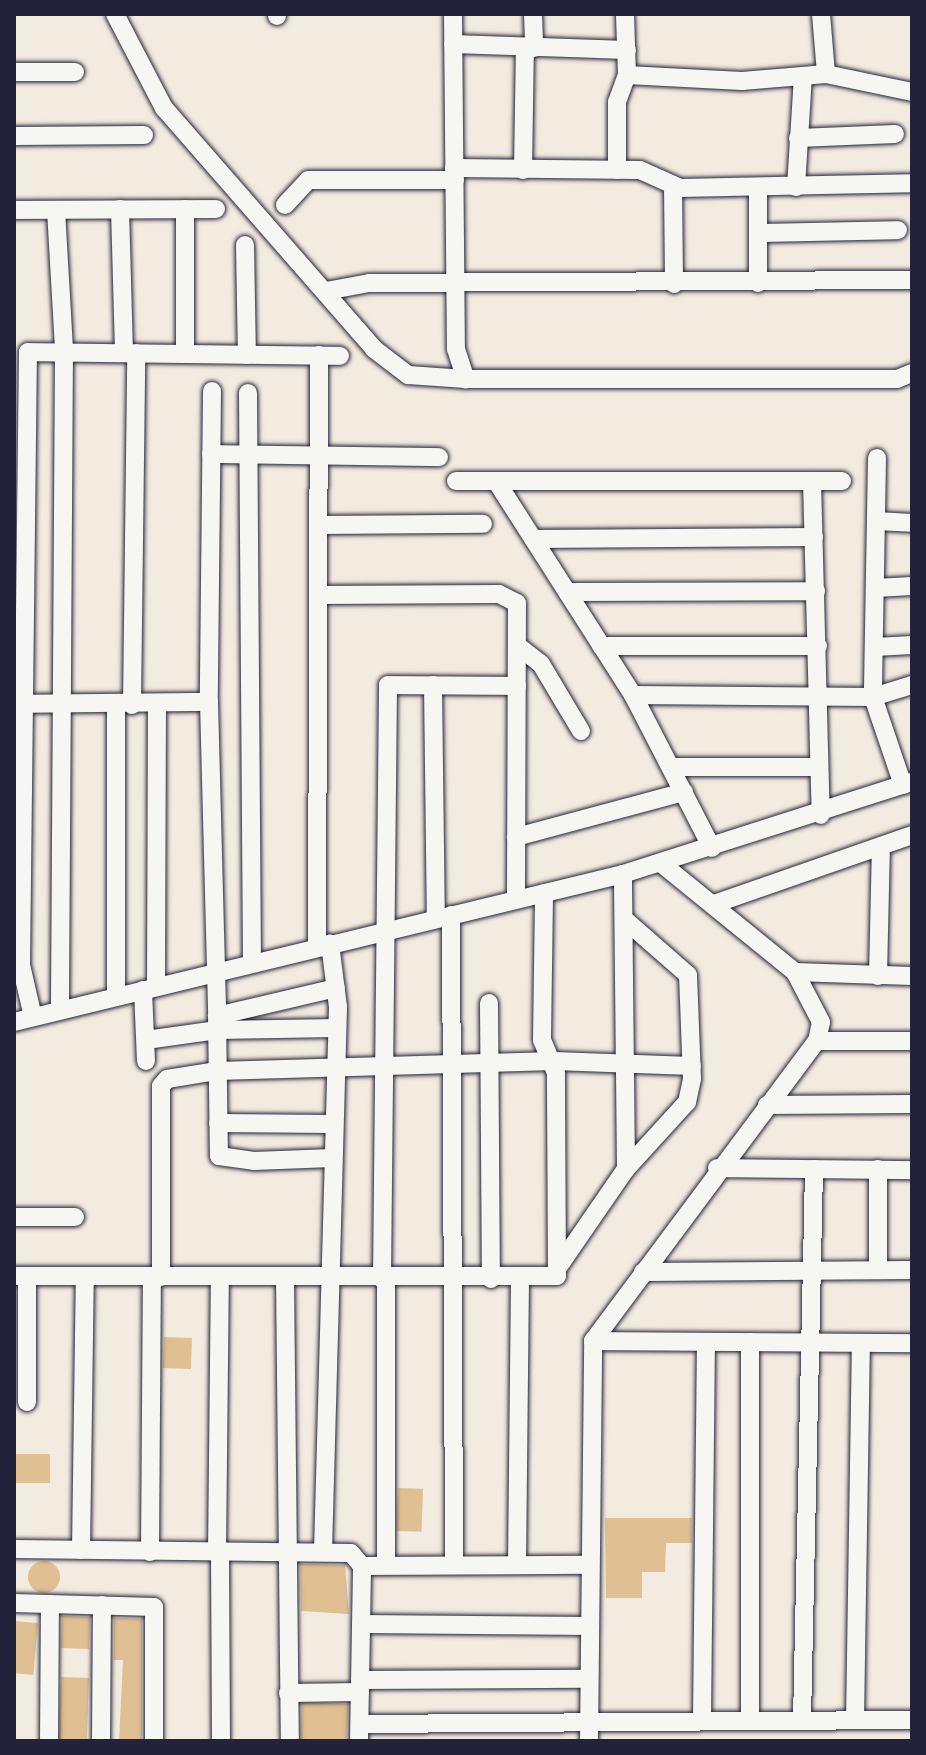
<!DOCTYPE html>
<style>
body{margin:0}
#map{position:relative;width:926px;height:1755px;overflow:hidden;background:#f2ebdf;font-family:Mynerve,sans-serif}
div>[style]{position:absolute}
.building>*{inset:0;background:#e0c093;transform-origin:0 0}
.round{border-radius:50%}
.roads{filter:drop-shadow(0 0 2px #22223b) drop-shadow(0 0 2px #22223b)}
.minor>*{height:18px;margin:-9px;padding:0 9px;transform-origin:9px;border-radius:9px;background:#f6f6f2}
span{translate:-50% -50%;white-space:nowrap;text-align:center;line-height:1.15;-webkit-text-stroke:6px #f6f6f2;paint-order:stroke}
.frame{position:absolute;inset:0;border:16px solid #22223b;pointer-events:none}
</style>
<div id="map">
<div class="building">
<i style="left:164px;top:1337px;width:28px;height:31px;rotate:2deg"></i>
<i style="left:14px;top:1454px;width:36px;height:29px"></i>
<i style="left:398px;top:1488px;width:25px;height:43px;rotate:2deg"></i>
<i style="clip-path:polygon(605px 1518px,692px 1518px,692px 1543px,666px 1543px,665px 1572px,642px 1572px,642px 1598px,606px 1598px)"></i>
<i class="round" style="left:28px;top:1561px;width:32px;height:32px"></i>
<i style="clip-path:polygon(300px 1564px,345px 1565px,349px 1614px,301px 1611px)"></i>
<i style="left:62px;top:1616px;width:28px;height:32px;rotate:2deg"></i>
<i style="clip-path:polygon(114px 1618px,142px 1619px,142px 1741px,119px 1741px,123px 1660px,114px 1660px)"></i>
<i style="left:14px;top:1621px;width:24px;height:52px;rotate:5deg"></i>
<i style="left:61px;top:1677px;width:28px;height:64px;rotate:2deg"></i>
<i style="left:348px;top:1704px;width:37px;height:46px;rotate:92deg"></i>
</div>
<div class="roads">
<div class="minor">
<i style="left:115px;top:14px;width:106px;rotate:62.5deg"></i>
<i style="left:164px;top:108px;width:320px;rotate:48.9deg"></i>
<i style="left:374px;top:349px;width:43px;rotate:37.4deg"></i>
<i style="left:408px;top:375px;width:58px;rotate:3.9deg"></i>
<i style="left:453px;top:14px;width:335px;rotate:89.5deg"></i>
<i style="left:456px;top:349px;width:32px;rotate:72deg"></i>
<i style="left:466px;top:379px;width:431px"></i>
<i style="left:897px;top:379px;width:16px;rotate:-22deg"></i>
<i style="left:533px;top:14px;width:34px;rotate:88deg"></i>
<i style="left:821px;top:14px;width:60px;rotate:85.2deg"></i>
<i style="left:826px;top:74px;width:88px;rotate:11.8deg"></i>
<i style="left:277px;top:16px;width:2px;rotate:-90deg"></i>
<i style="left:453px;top:44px;width:174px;rotate:2deg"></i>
<i style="left:14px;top:72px;width:61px"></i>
<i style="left:627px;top:75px;width:115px;rotate:3deg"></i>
<i style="left:742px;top:81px;width:84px;rotate:-4.8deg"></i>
<i style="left:14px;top:136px;width:130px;rotate:-0.4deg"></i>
<i style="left:798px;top:138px;width:97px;rotate:-2.4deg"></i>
<i style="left:454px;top:168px;width:186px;rotate:0.6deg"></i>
<i style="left:640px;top:170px;width:44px;rotate:24.2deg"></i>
<i style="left:680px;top:188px;width:232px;rotate:-1.2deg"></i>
<i style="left:523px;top:170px;width:122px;rotate:-89.1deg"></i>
<i style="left:617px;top:170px;width:68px;rotate:-90deg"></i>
<i style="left:617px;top:102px;width:29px;rotate:-70deg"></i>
<i style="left:627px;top:75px;width:61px;rotate:-91.9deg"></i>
<i style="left:673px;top:185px;width:99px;rotate:89.4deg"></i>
<i style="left:796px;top:187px;width:111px;rotate:-86.4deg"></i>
<i style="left:758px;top:188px;width:95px;rotate:90deg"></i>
<i style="left:285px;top:205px;width:34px;rotate:-47deg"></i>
<i style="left:308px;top:180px;width:147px"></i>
<i style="left:120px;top:209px;width:144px;rotate:88.4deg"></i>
<i style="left:14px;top:210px;width:202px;rotate:-0.3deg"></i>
<i style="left:56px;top:210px;width:138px;rotate:86.7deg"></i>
<i style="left:64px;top:348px;width:662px;rotate:90.35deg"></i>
<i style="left:758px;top:233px;width:140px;rotate:-1.2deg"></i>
<i style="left:245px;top:245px;width:110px;rotate:89deg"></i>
<i style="left:326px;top:291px;width:44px;rotate:-10.5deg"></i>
<i style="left:369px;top:283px;width:543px;rotate:-0.32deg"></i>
<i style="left:185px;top:354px;width:145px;rotate:-90deg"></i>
<i style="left:212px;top:391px;width:311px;rotate:90.6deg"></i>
<i style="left:209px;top:702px;width:314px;rotate:88.5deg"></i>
<i style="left:217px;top:1016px;width:122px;rotate:-13.2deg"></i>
<i style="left:248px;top:393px;width:570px;rotate:89.6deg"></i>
<i style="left:211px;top:454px;width:228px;rotate:0.8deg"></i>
<i style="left:877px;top:458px;width:239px;rotate:91deg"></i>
<i style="left:873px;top:697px;width:93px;rotate:71.2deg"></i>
<i style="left:456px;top:481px;width:386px"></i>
<i style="left:812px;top:481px;width:334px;rotate:88.5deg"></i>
<i style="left:498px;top:484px;width:250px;rotate:57.4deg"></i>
<i style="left:633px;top:695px;width:172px;rotate:62.7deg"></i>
<i style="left:876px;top:521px;width:36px;rotate:3deg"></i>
<i style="left:320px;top:525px;width:163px;rotate:-0.4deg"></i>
<i style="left:533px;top:539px;width:281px;rotate:-0.4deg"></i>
<i style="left:875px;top:588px;width:37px;rotate:-3deg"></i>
<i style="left:567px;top:592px;width:249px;rotate:-0.2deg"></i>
<i style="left:319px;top:595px;width:180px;rotate:-0.3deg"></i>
<i style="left:499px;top:594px;width:20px;rotate:27deg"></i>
<i style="left:517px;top:603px;width:296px;rotate:90.2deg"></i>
<i style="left:518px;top:646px;width:29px;rotate:38deg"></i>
<i style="left:541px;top:664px;width:78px;rotate:59.2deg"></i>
<i style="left:601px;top:646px;width:217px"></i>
<i style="left:875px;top:647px;width:37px;rotate:-3deg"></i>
<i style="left:433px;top:685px;width:234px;rotate:89.3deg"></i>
<i style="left:633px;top:695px;width:240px;rotate:0.5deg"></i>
<i style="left:873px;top:697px;width:41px;rotate:-17.1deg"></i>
<i style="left:14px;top:704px;width:195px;rotate:-0.6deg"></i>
<i style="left:116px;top:705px;width:291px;rotate:90deg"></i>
<i style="left:132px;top:705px;width:352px;rotate:-89.3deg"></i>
<i style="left:672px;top:767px;width:143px"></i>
<i style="left:516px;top:837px;width:174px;rotate:-15deg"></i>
<i style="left:714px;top:904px;width:210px;rotate:-19.2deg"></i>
<i style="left:451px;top:915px;width:648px;rotate:89.73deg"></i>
<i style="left:624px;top:919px;width:85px;rotate:41.2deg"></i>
<i style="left:688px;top:975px;width:104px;rotate:87.8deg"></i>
<i style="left:692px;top:1079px;width:24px;rotate:102deg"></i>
<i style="left:687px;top:1102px;width:91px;rotate:132.3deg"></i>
<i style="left:317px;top:948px;width:593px;rotate:-89.81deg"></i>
<i style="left:795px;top:972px;width:117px;rotate:2deg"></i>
<i style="left:878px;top:976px;width:130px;rotate:-88.7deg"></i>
<i style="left:156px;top:987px;width:283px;rotate:-89.8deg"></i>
<i style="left:143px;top:990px;width:71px;rotate:87.6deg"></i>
<i style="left:489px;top:1003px;width:276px;rotate:89.6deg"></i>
<i style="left:217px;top:1016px;width:140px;rotate:89.2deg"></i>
<i style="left:219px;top:1156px;width:35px;rotate:8deg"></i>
<i style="left:254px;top:1161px;width:78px;rotate:-2.2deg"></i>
<i style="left:33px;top:1017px;width:53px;rotate:-103deg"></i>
<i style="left:21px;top:965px;width:613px;rotate:-89.35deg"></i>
<i style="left:28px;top:352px;width:312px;rotate:0.7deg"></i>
<i style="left:14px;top:1022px;width:627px;rotate:-13.66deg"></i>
<i style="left:623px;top:874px;width:303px;rotate:-17.7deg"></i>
<i style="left:146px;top:1040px;width:72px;rotate:-8deg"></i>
<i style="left:217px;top:1030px;width:120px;rotate:-1deg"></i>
<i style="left:817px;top:1041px;width:95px"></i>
<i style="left:767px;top:1105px;width:145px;rotate:-0.4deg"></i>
<i style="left:218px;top:1123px;width:114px;rotate:0.5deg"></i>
<i style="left:717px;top:1168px;width:195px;rotate:0.6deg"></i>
<i style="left:14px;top:1217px;width:61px"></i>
<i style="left:559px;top:1266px;width:118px;rotate:-55.4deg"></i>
<i style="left:626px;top:1169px;width:295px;rotate:-90.6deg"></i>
<i style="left:878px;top:1269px;width:100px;rotate:-90deg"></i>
<i style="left:643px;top:1272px;width:269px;rotate:-0.4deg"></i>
<i style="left:14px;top:1276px;width:543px"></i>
<i style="left:557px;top:1276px;width:203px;rotate:-90.3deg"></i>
<i style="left:556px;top:1073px;width:36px;rotate:-113deg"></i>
<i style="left:542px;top:1040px;width:147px;rotate:-89.2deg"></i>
<i style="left:27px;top:1276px;width:126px;rotate:90deg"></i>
<i style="left:161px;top:1277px;width:191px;rotate:-90deg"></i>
<i style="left:161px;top:1086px;width:9px;rotate:-49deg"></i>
<i style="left:167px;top:1079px;width:51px;rotate:-9.1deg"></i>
<i style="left:217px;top:1071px;width:337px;rotate:-1.7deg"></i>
<i style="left:554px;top:1061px;width:138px;rotate:2.1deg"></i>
<i style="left:285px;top:1278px;width:463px;rotate:89.4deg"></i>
<i style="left:382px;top:1279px;width:594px;rotate:-89.42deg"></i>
<i style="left:388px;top:685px;width:129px;rotate:0.4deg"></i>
<i style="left:386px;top:1279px;width:286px;rotate:90deg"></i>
<i style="left:593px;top:1341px;width:319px;rotate:0.4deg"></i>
<i style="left:750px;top:1342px;width:378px;rotate:90deg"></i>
<i style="left:14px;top:1549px;width:337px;rotate:0.7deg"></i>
<i style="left:351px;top:1553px;width:17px;rotate:50deg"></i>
<i style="left:362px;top:1566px;width:228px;rotate:-0.3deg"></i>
<i style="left:81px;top:1550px;width:273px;rotate:-89.2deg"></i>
<i style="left:323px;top:1551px;width:544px;rotate:-88.42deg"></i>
<i style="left:338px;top:1007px;width:64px;rotate:-97.2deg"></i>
<i style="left:150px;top:1552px;width:275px;rotate:-89.6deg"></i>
<i style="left:217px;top:1553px;width:276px;rotate:-89.4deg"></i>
<i style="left:220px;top:1553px;width:188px;rotate:89.7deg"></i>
<i style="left:517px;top:1565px;width:286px;rotate:-89.4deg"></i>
<i style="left:14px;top:1603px;width:140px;rotate:1.6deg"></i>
<i style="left:154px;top:1607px;width:134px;rotate:90deg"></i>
<i style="left:361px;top:1624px;width:228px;rotate:0.5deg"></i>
<i style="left:360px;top:1680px;width:229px;rotate:-0.3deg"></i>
<i style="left:288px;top:1693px;width:72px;rotate:-0.8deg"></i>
<i style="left:702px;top:1720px;width:378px;rotate:-89.4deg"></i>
<i style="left:802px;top:1720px;width:551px;rotate:-88.75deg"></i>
<i style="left:855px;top:1720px;width:377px;rotate:-89.1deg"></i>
<i style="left:360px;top:1724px;width:552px;rotate:-0.42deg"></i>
<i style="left:49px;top:1741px;width:137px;rotate:-89.6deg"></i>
<i style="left:101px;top:1741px;width:136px;rotate:-89.6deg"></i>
<i style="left:359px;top:1741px;width:175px;rotate:-89deg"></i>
<i style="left:589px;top:1741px;width:400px;rotate:-89.4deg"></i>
<i style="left:593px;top:1341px;width:374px;rotate:-53.3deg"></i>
<i style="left:817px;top:1041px;width:19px;rotate:-78deg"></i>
<i style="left:821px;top:1022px;width:56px;rotate:-117.5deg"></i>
<i style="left:795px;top:972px;width:171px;rotate:-140.9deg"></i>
</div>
</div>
<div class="frame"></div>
</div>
